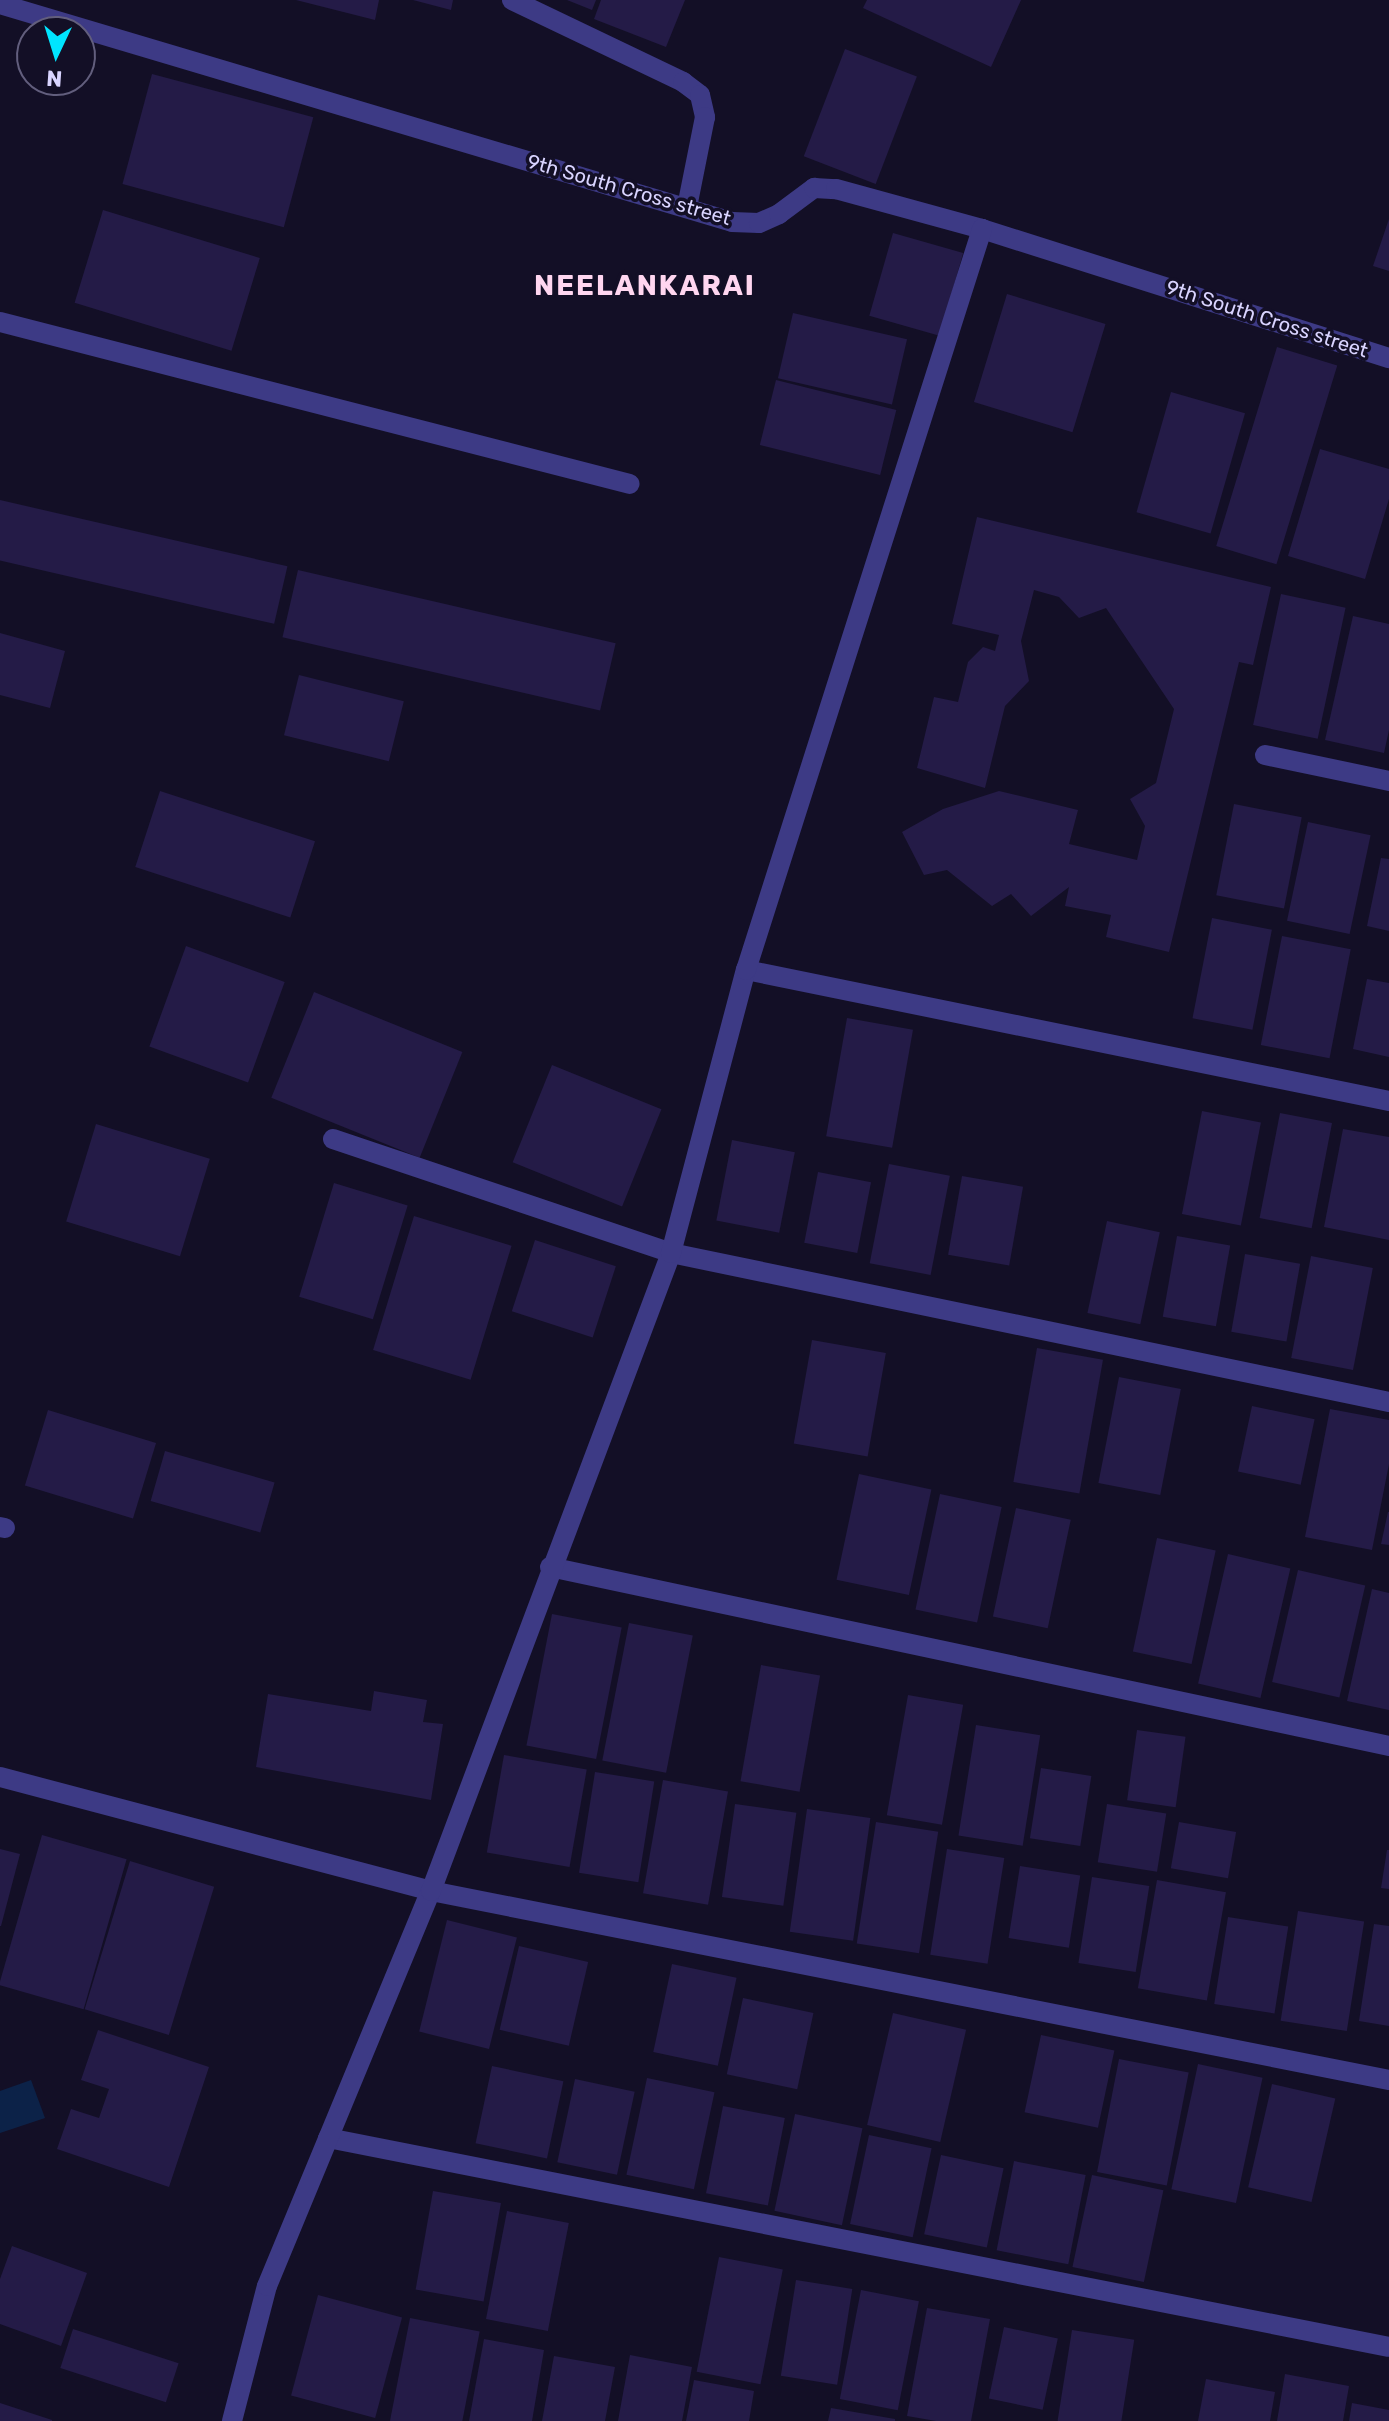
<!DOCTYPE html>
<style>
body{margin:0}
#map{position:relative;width:1389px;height:2421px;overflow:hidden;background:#130f26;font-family:Rubik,sans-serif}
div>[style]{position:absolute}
.water>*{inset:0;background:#0c2248}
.building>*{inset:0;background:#241b47;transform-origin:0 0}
.service>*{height:20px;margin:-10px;padding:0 10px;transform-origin:10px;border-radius:10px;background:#3d3a85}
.minor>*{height:20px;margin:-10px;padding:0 10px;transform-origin:10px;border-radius:10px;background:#3d3a85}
span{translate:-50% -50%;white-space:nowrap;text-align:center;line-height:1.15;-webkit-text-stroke:7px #130f26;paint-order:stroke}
.street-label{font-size:20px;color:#d9d4ff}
.district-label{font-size:28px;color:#ffd6f0;font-weight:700;letter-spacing:2px}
.north{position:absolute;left:16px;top:16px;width:80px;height:80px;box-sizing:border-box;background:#130f26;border:2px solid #625e7d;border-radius:50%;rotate:184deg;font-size:22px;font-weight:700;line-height:32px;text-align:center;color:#d9d4ff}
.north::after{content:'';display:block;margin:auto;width:28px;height:36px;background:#00e5ff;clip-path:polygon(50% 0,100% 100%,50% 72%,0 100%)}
</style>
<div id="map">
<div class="water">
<i style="clip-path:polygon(31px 2080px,45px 2118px,0 2133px,0 2091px)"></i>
</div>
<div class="building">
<i style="clip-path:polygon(296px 0,379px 0,375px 20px)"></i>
<i style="clip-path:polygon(413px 0,453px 0,451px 10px)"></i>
<i style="clip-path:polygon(567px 0,596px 0,592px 10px)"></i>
<i style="clip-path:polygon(601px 0,685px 0,666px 47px,594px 19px)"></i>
<i style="clip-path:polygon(867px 0,1021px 0,991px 67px,863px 8px)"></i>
<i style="left:845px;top:49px;width:77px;height:115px;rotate:21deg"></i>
<i style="left:152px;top:74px;width:167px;height:114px;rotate:15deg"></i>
<i style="left:103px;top:210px;width:164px;height:97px;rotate:17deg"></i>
<i style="clip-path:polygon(1389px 219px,1389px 271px,1373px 266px)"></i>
<i style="left:893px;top:233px;width:73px;height:86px;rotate:16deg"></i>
<i style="left:1007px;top:294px;width:103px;height:113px;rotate:17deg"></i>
<i style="left:793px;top:313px;width:117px;height:67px;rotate:13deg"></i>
<i style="left:1277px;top:347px;width:63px;height:208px;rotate:17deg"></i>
<i style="left:776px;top:380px;width:124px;height:67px;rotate:14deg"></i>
<i style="left:1171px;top:392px;width:77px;height:125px;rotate:16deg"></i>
<i style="clip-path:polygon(1320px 449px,1389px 469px,1389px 499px,1365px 579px,1288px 556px)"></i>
<i style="left:0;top:500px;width:295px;height:59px;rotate:13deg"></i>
<i style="clip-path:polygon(977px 517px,1271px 587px,1253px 665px,1239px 662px,1169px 952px,1106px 937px,1111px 915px,1065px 906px,1069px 887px,1031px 916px,1011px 894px,992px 906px,947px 870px,924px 875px,902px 832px,943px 809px,999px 791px,1078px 810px,1069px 844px,1137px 860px,1145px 826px,1130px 799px,1156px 783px,1174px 709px,1106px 608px,1079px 618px,1059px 597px,1034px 590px,1021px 641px,1029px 681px,1005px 706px,985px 788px,917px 768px,934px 697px,958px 702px,968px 662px,983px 647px,995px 651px,999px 635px,952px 624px)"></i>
<i style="left:298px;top:570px;width:326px;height:69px;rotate:13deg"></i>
<i style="left:1281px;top:594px;width:66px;height:134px;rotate:12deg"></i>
<i style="clip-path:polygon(1353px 616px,1389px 624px,1389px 730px,1384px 753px,1325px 740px)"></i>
<i style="clip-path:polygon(0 633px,65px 651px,50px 708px,0 695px)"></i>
<i style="left:299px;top:675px;width:108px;height:62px;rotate:14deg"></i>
<i style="left:160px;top:791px;width:163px;height:80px;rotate:18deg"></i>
<i style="left:1234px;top:804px;width:69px;height:93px;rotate:11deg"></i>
<i style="left:1308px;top:822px;width:64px;height:101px;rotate:12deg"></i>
<i style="clip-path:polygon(1381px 858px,1389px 859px,1389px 931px,1367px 926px)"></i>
<i style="left:1212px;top:918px;width:61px;height:102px;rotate:11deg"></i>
<i style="left:1282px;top:936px;width:70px;height:111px;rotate:11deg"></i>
<i style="left:186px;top:946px;width:105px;height:107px;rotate:20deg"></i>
<i style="clip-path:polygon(1367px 979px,1389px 983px,1389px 1057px,1353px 1049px)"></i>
<i style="left:314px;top:992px;width:160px;height:114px;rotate:22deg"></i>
<i style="left:847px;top:1018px;width:67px;height:120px;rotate:10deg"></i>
<i style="left:552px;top:1065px;width:118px;height:105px;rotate:22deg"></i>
<i style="left:1202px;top:1111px;width:60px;height:105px;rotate:11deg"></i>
<i style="left:1280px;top:1113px;width:53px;height:107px;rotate:11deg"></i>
<i style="left:96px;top:1124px;width:119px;height:102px;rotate:17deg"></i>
<i style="clip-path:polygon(1343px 1129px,1389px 1137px,1389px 1240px,1324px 1227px)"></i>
<i style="left:732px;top:1140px;width:64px;height:82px;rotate:11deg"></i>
<i style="left:889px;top:1164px;width:62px;height:101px;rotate:11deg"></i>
<i style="left:818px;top:1172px;width:54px;height:72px;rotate:11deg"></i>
<i style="left:962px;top:1176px;width:62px;height:80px;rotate:10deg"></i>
<i style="left:334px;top:1183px;width:77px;height:119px;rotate:17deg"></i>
<i style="left:414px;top:1216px;width:102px;height:140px;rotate:17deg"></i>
<i style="left:1107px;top:1221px;width:54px;height:94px;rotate:12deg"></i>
<i style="left:1177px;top:1236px;width:54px;height:82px;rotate:10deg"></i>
<i style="left:535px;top:1240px;width:85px;height:75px;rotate:18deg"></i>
<i style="left:1245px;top:1254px;width:56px;height:79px;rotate:10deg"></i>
<i style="left:1311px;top:1256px;width:63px;height:104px;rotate:11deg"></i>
<i style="left:812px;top:1340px;width:75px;height:105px;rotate:10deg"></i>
<i style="left:1037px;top:1348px;width:67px;height:136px;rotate:10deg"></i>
<i style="left:1119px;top:1377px;width:63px;height:108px;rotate:11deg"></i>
<i style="left:1252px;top:1406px;width:64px;height:67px;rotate:12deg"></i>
<i style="clip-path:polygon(1330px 1409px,1389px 1420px,1389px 1464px,1372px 1550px,1305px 1537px)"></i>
<i style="left:48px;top:1410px;width:113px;height:79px;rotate:17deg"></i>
<i style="left:165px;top:1451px;width:114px;height:52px;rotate:16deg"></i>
<i style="left:859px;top:1474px;width:74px;height:108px;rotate:12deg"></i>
<i style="left:940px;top:1494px;width:63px;height:118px;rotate:12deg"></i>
<i style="left:1016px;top:1508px;width:56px;height:111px;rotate:12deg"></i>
<i style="clip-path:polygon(1388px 1512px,1389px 1512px,1389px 1545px,1381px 1544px)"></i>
<i style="left:1157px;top:1538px;width:60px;height:116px;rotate:12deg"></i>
<i style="left:1228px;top:1554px;width:64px;height:133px;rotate:13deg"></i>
<i style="left:1298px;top:1570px;width:69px;height:115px;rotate:13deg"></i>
<i style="clip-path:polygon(1372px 1589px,1389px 1593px,1389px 1710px,1347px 1701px)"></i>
<i style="left:552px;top:1614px;width:71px;height:134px;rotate:11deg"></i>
<i style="left:629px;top:1623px;width:65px;height:140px;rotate:11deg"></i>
<i style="left:761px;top:1665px;width:60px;height:118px;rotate:10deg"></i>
<i style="clip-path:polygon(374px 1691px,427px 1700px,423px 1722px,443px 1724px,431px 1800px,256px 1767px,268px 1694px,371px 1711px)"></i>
<i style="left:908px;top:1695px;width:56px;height:122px;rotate:10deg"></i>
<i style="left:976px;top:1725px;width:65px;height:112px;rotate:9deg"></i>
<i style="left:1137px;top:1730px;width:49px;height:71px;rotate:8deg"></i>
<i style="left:504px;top:1755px;width:84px;height:99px;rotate:10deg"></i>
<i style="left:1041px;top:1768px;width:51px;height:71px;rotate:9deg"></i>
<i style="left:595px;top:1772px;width:60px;height:102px;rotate:9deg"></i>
<i style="left:663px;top:1780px;width:66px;height:115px;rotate:10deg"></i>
<i style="left:735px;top:1804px;width:62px;height:94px;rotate:8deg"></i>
<i style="left:1107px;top:1804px;width:60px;height:59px;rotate:9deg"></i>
<i style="left:807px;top:1809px;width:64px;height:124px;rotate:8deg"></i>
<i style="left:876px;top:1822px;width:63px;height:123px;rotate:9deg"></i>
<i style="left:1179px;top:1822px;width:58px;height:47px;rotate:10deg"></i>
<i style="left:42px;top:1835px;width:88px;height:156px;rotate:16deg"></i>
<i style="clip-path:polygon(0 1849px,20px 1854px,1px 1926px,0 1926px)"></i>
<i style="left:947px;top:1849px;width:58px;height:107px;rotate:9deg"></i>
<i style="clip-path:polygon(1387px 1850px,1389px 1850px,1389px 1889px,1381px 1888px)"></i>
<i style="left:130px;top:1861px;width:88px;height:155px;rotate:17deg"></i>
<i style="left:1020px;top:1866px;width:61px;height:73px;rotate:9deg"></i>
<i style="left:1092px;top:1877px;width:58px;height:87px;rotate:9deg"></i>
<i style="left:1157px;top:1880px;width:70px;height:110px;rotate:10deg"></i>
<i style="left:1298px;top:1911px;width:67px;height:111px;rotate:9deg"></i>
<i style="left:1228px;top:1917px;width:61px;height:88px;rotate:9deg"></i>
<i style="left:447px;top:1920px;width:72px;height:115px;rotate:14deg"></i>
<i style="clip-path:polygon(1374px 1924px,1389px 1926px,1389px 2026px,1359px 2021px)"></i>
<i style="left:519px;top:1946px;width:71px;height:86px;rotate:13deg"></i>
<i style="left:672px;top:1964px;width:66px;height:90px;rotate:12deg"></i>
<i style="left:743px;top:1998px;width:72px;height:78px;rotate:12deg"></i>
<i style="left:893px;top:2013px;width:75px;height:115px;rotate:13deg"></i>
<i style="clip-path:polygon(98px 2030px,209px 2067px,169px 2187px,57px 2149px,71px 2109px,99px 2118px,109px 2089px,81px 2080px)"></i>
<i style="left:1041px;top:2035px;width:75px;height:79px;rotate:12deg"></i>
<i style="left:1119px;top:2059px;width:71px;height:115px;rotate:11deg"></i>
<i style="left:1198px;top:2064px;width:66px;height:128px;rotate:12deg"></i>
<i style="left:492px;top:2066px;width:73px;height:79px;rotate:12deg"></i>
<i style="left:647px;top:2078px;width:69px;height:99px;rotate:12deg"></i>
<i style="left:575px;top:2079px;width:61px;height:85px;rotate:12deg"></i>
<i style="left:1272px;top:2084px;width:65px;height:106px;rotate:13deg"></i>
<i style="left:723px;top:2106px;width:63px;height:89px;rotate:11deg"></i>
<i style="left:795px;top:2114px;width:69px;height:99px;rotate:12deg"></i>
<i style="left:869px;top:2135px;width:64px;height:91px;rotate:12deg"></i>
<i style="left:941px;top:2155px;width:64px;height:81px;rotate:12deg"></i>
<i style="left:1014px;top:2161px;width:73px;height:91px;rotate:11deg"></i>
<i style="left:1092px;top:2175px;width:73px;height:94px;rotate:12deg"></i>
<i style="left:433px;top:2191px;width:69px;height:100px;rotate:10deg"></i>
<i style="left:507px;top:2211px;width:63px;height:110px;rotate:11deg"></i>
<i style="clip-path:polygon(12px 2246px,87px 2273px,61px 2346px,0 2324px,0 2279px)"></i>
<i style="left:719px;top:2257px;width:65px;height:117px;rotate:11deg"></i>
<i style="left:796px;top:2280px;width:57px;height:97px;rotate:9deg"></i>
<i style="left:861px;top:2290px;width:59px;height:111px;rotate:11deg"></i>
<i style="left:318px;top:2295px;width:87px;height:104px;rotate:15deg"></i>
<i style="clip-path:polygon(927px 2308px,990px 2319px,971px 2421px,936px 2421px,907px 2416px)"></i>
<i style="left:410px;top:2318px;width:71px;height:105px;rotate:11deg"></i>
<i style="left:1004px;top:2327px;width:55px;height:73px;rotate:12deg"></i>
<i style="left:73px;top:2329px;width:111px;height:41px;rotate:18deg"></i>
<i style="left:1072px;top:2330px;width:63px;height:92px;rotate:9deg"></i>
<i style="clip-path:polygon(484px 2339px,544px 2350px,532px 2421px,469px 2421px)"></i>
<i style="clip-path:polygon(630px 2355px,692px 2367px,682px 2421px,618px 2421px)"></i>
<i style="clip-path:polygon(554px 2356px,615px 2367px,605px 2421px,542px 2421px)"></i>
<i style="clip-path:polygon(1285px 2374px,1349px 2386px,1343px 2421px,1277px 2421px)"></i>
<i style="clip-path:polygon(1206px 2379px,1275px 2392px,1270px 2421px,1198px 2421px)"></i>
<i style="clip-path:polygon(694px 2380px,754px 2391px,749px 2421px,686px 2421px)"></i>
<i style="clip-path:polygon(0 2403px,52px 2420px,52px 2421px,0 2421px)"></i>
<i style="clip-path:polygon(1352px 2403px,1389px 2410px,1389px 2421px,1349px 2421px)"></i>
<i style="clip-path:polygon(831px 2408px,895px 2419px,895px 2421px,828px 2421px)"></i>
</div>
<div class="service">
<i style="left:0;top:1527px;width:5px;rotate:11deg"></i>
</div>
<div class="minor">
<i style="left:512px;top:0;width:190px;rotate:25.6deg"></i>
<i style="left:683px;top:82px;width:21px;rotate:37deg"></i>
<i style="left:700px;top:95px;width:23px;rotate:77deg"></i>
<i style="left:705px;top:117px;width:92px;rotate:101.3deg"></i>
<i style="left:0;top:4px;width:764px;rotate:16.58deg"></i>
<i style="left:732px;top:222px;width:27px;rotate:2deg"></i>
<i style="left:759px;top:223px;width:22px;rotate:-24deg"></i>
<i style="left:779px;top:214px;width:44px;rotate:-36.6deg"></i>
<i style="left:814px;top:188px;width:22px;rotate:3deg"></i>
<i style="left:836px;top:189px;width:151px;rotate:15.3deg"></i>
<i style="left:982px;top:229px;width:427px;rotate:17.6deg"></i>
<i style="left:0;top:322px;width:650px;rotate:14.42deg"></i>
<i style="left:1265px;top:755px;width:127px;rotate:11.8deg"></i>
<i style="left:746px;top:970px;width:656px;rotate:11.52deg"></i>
<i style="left:333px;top:1139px;width:357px;rotate:18.6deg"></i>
<i style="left:671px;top:1253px;width:733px;rotate:11.72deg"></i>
<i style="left:550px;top:1567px;width:858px;rotate:12.04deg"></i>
<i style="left:0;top:1777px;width:446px;rotate:14.8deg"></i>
<i style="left:431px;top:1891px;width:976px;rotate:11.16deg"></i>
<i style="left:328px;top:2138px;width:1081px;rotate:11.14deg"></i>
<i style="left:232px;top:2421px;width:139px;rotate:-75.5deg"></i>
<i style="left:267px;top:2286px;width:428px;rotate:-67.5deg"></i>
<i style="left:431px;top:1891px;width:682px;rotate:-69.38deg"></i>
<i style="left:671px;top:1253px;width:293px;rotate:-75.2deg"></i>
<i style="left:746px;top:970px;width:778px;rotate:-72.33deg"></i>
</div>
<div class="street-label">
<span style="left:629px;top:190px;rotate:16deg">9th South Cross street</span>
<span style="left:1267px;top:319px;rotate:18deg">9th South Cross street</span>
</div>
<div class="district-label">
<span style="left:645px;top:286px">NEELANKARAI</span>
</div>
<div class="north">N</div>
</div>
